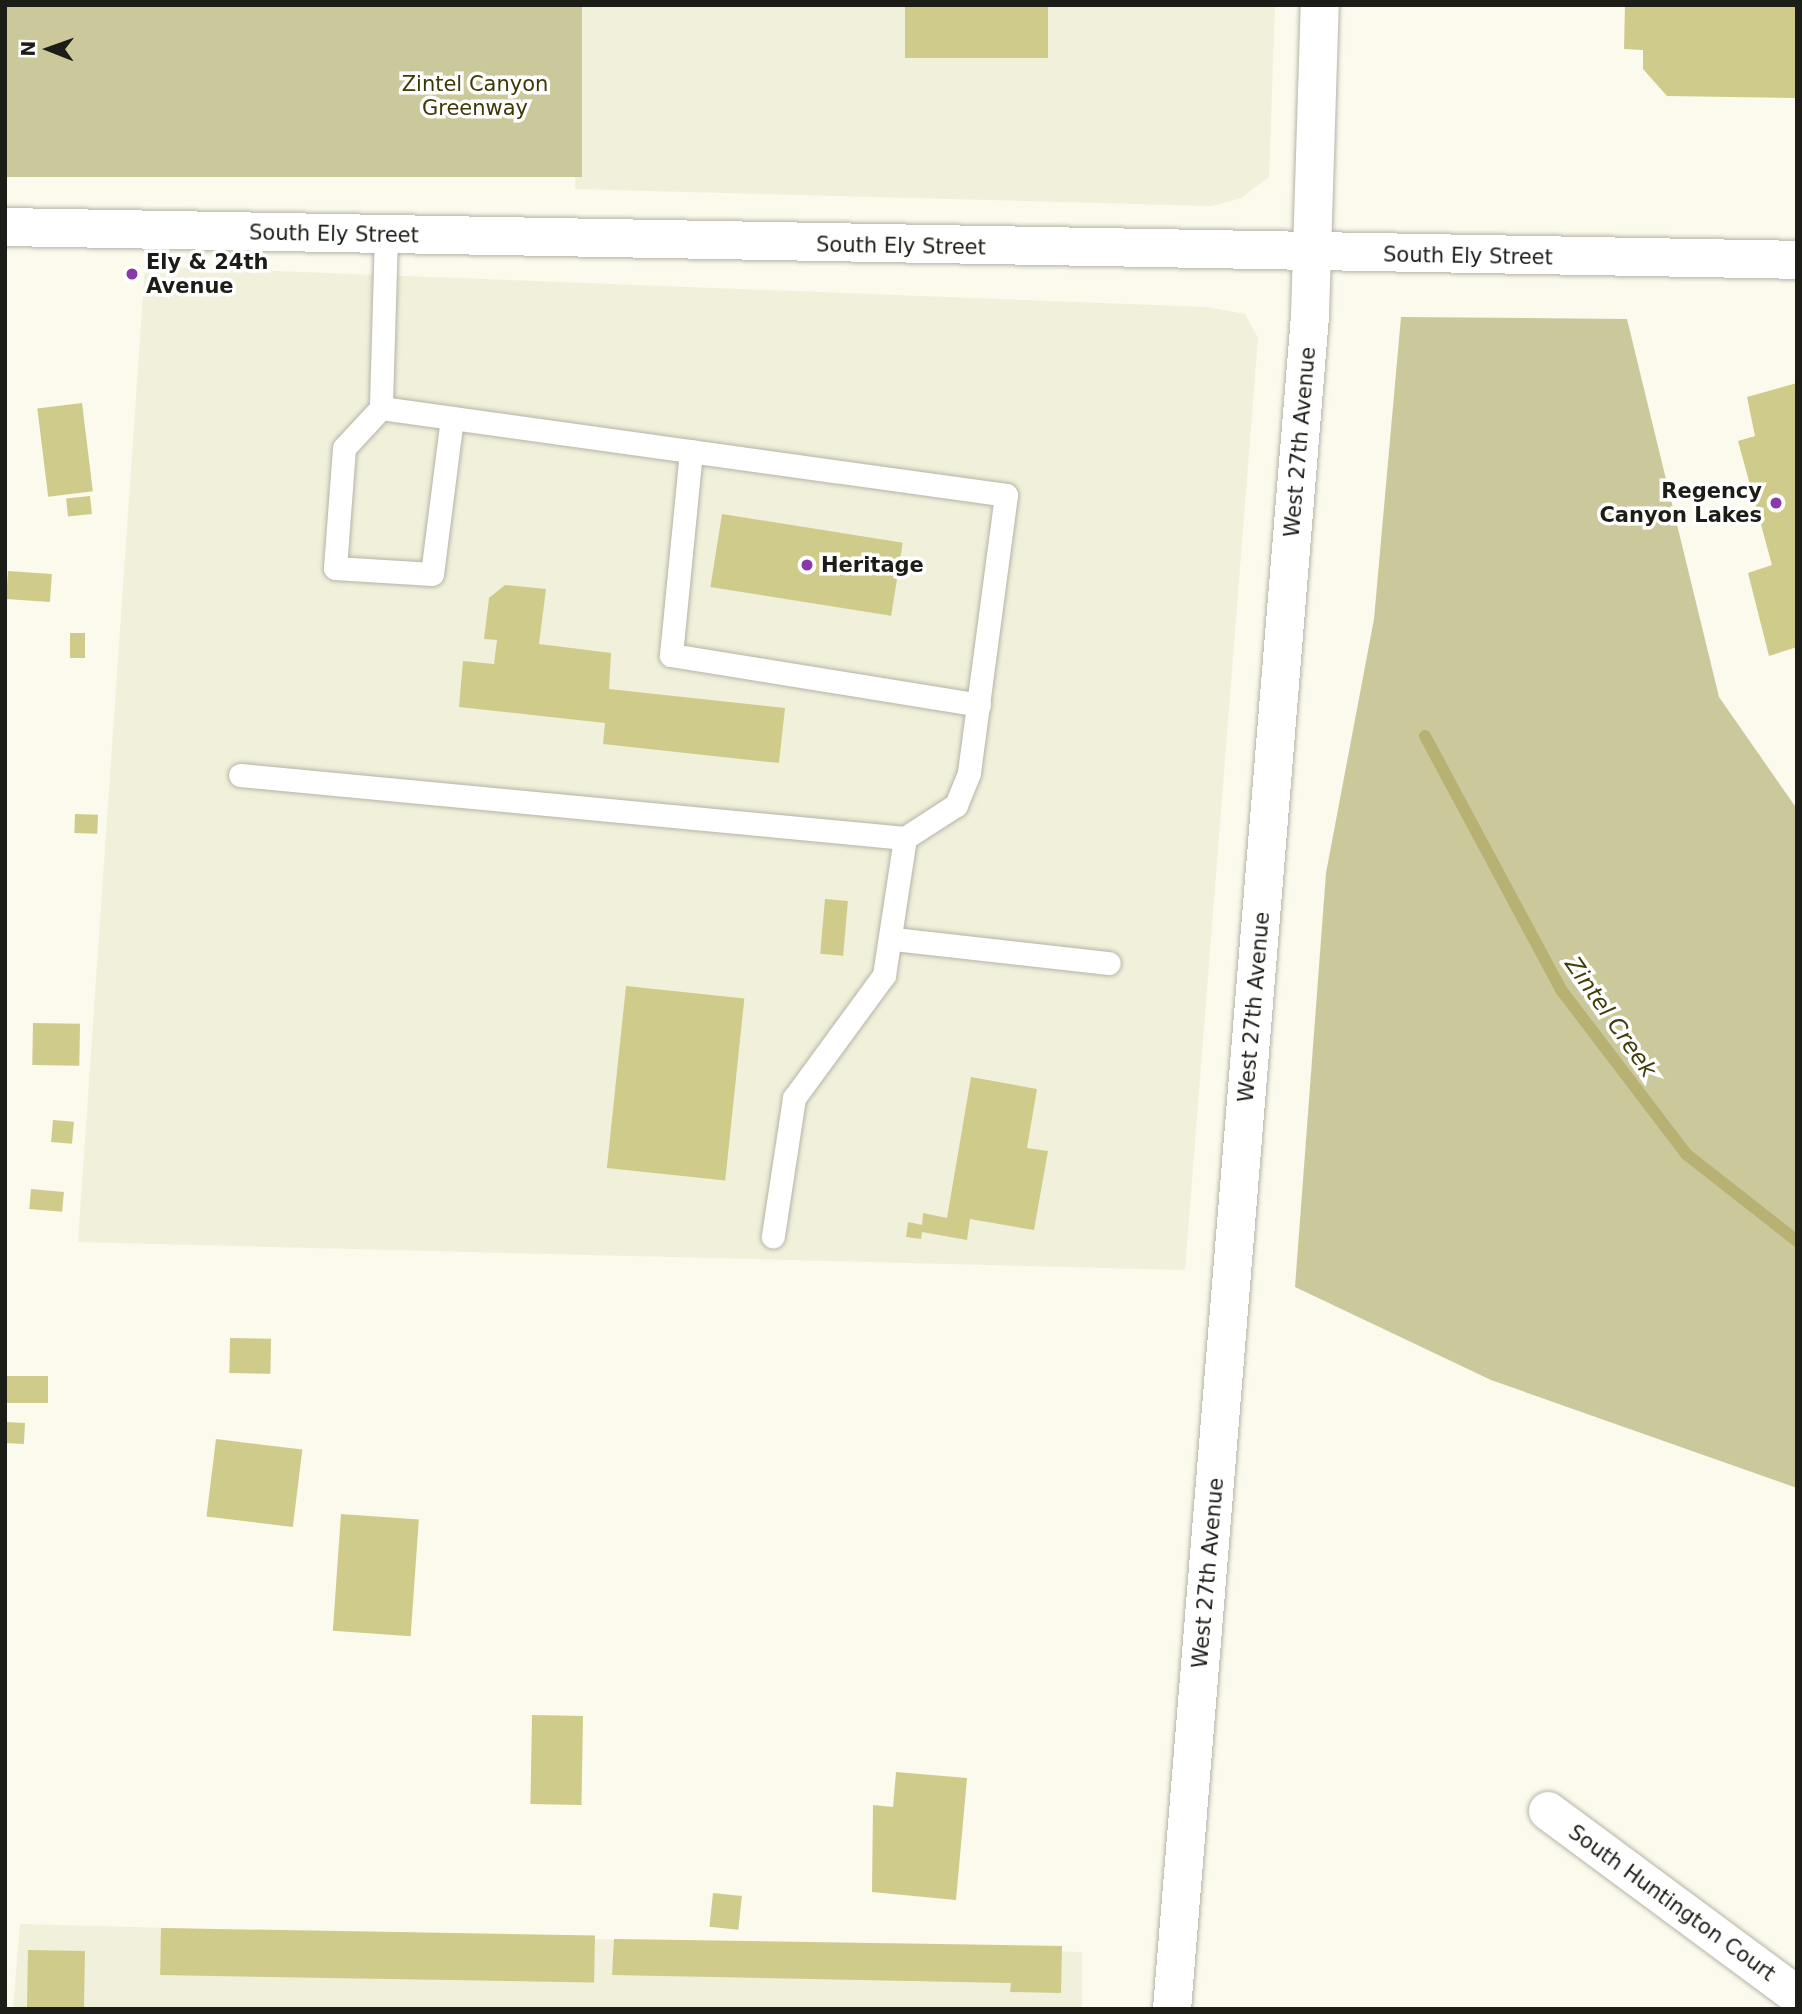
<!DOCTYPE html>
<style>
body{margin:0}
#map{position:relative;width:1802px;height:2014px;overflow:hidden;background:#fbfaec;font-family:"DejaVu Sans",sans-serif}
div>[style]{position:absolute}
.built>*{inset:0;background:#f1f0da}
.green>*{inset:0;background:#cbc99c;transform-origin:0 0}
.stream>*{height:12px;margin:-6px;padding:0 6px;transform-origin:6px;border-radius:6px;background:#b7b273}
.building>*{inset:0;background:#cfcb8b;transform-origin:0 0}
.roads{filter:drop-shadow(0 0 2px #b5b4a7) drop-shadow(0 0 2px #b5b4a7)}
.lane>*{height:23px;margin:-11.5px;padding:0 11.5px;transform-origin:11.5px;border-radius:11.5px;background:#fff}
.street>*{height:38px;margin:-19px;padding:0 19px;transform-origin:19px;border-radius:19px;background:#fff}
.secondary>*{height:38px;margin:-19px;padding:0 19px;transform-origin:19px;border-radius:19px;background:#fff}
.dots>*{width:19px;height:19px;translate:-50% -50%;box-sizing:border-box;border:4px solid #fff;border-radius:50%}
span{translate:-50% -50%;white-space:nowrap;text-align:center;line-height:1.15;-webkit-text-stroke:7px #fff;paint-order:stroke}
.park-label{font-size:21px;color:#3d3904}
.street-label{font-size:21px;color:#1d1d18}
.poi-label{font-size:21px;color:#1d1d18;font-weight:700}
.left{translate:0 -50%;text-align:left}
.right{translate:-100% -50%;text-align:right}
.water-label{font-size:23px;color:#403c08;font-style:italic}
.frame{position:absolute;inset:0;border:7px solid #1d1d18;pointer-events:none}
.north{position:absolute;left:14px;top:14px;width:70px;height:70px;-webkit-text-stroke:5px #fff;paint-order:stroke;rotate:271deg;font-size:19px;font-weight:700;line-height:28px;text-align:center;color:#1d1d18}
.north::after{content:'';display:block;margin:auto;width:24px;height:32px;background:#1d1d18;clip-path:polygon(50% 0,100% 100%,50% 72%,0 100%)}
</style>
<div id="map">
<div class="built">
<i style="clip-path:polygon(582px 5px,1275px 5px,1269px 177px,1241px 198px,1212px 206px,575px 189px)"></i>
<i style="clip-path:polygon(145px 266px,1206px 307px,1245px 314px,1258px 338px,1185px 1270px,78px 1242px)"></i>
<i style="clip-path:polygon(20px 1924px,1082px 1952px,1082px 2009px,13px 2009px)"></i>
</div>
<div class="green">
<i style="left:5px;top:5px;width:577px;height:172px"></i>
<i style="clip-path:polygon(1401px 317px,1627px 319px,1719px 697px,1797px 809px,1797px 1488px,1491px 1380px,1295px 1287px,1326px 873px,1374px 619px)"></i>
</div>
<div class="stream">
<i style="left:1425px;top:736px;width:289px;rotate:61.8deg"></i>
<i style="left:1562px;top:991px;width:205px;rotate:52.7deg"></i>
<i style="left:1686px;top:1154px;width:141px;rotate:38.1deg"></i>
</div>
<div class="building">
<i style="left:905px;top:5px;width:143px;height:53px"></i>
<i style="clip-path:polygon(1625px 5px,1797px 5px,1797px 98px,1667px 96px,1643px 69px,1643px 50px,1624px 49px)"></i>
<i style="clip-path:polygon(1797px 383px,1797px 647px,1769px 656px,1748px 573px,1772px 565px,1738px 441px,1755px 436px,1747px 397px)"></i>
<i style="left:82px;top:403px;width:89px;height:45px;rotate:83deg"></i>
<i style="left:90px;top:496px;width:18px;height:24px;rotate:84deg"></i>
<i style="left:722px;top:514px;width:183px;height:74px;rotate:9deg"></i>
<i style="left:8px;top:571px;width:44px;height:28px;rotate:4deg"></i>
<i style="clip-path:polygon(505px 585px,546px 589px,539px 644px,611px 653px,609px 689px,785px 708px,779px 763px,603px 744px,605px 723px,459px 707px,463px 661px,494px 664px,497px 640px,484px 639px,489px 598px)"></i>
<i style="left:70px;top:633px;width:15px;height:25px"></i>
<i style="left:75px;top:814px;width:23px;height:19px;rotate:2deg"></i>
<i style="left:825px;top:899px;width:23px;height:55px;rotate:5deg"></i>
<i style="left:626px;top:986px;width:119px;height:183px;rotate:6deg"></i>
<i style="left:33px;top:1023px;width:47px;height:42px;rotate:1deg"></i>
<i style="clip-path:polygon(971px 1077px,1037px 1089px,1027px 1148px,1048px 1151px,1034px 1230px,970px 1219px,967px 1240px,922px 1232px,921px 1239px,906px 1237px,908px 1222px,922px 1225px,923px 1213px,947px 1218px)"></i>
<i style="left:53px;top:1120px;width:21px;height:22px;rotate:5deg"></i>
<i style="left:31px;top:1189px;width:33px;height:20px;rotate:5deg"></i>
<i style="left:230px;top:1338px;width:41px;height:35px;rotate:1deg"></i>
<i style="left:5px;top:1376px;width:43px;height:27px"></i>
<i style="left:5px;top:1422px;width:20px;height:21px;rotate:3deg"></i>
<i style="left:216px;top:1439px;width:87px;height:78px;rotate:7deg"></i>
<i style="left:341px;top:1514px;width:78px;height:117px;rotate:4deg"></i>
<i style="left:532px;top:1715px;width:51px;height:89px;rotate:1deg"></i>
<i style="clip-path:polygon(896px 1772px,967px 1778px,956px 1900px,872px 1892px,873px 1805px,893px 1807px)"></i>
<i style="left:713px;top:1893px;width:29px;height:34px;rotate:6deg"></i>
<i style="left:161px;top:1928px;width:434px;height:47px;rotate:1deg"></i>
<i style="clip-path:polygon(614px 1939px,1062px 1946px,1061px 1993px,1010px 1992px,1011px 1983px,612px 1975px)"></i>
<i style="left:28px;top:1950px;width:57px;height:59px;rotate:1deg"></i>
</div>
<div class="roads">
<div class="lane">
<i style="left:386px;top:235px;width:173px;rotate:91.7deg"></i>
<i style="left:381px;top:408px;width:631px;rotate:7.92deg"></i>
<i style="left:1006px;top:495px;width:280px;rotate:97.6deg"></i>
<i style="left:969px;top:773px;width:35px;rotate:112deg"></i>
<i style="left:956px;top:805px;width:61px;rotate:147.1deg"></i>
<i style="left:381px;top:408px;width:54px;rotate:132.8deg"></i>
<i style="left:344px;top:448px;width:120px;rotate:94.3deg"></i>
<i style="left:335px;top:568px;width:97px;rotate:3.5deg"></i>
<i style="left:432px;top:574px;width:157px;rotate:-82.7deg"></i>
<i style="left:691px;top:451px;width:205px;rotate:95.6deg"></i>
<i style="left:671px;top:655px;width:312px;rotate:9.2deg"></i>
<i style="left:240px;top:775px;width:668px;rotate:5.41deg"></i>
<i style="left:905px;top:838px;width:139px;rotate:98.7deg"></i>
<i style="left:884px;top:975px;width:152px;rotate:126.2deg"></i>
<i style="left:794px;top:1098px;width:140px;rotate:98.7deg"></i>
<i style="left:894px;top:939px;width:216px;rotate:6.4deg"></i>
</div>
<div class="street">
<i style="left:1548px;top:1811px;width:310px;rotate:36.5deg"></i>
</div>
<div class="secondary">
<i style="left:5px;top:227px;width:1792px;rotate:1.05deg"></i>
<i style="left:1172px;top:2009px;width:1700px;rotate:-85.34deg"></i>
<i style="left:1310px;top:315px;width:310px;rotate:-88.2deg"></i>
</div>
</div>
<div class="dots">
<i style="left:132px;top:274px;background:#8838a8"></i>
<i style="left:1776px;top:503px;background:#8838a8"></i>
<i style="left:807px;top:565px;background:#8838a8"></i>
</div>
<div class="park-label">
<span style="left:475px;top:96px">Zintel Canyon<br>Greenway</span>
</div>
<div class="street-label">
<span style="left:334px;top:234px;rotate:1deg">South Ely Street</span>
<span style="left:901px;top:246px;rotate:1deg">South Ely Street</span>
<span style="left:1468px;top:256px;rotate:1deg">South Ely Street</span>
<span style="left:1300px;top:442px;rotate:-85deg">West 27th Avenue</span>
<span style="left:1254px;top:1007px;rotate:-85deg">West 27th Avenue</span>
<span style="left:1208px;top:1573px;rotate:-85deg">West 27th Avenue</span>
<span style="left:1672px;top:1903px;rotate:36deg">South Huntington Court</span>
</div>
<div class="poi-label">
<span class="left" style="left:146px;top:274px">Ely &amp; 24th<br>Avenue</span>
<span class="right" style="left:1762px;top:503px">Regency<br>Canyon Lakes</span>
<span class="left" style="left:821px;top:565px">Heritage</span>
</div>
<div class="water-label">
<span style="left:1611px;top:1017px;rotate:55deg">Zintel Creek</span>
</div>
<div class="frame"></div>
<div class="north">N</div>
</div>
